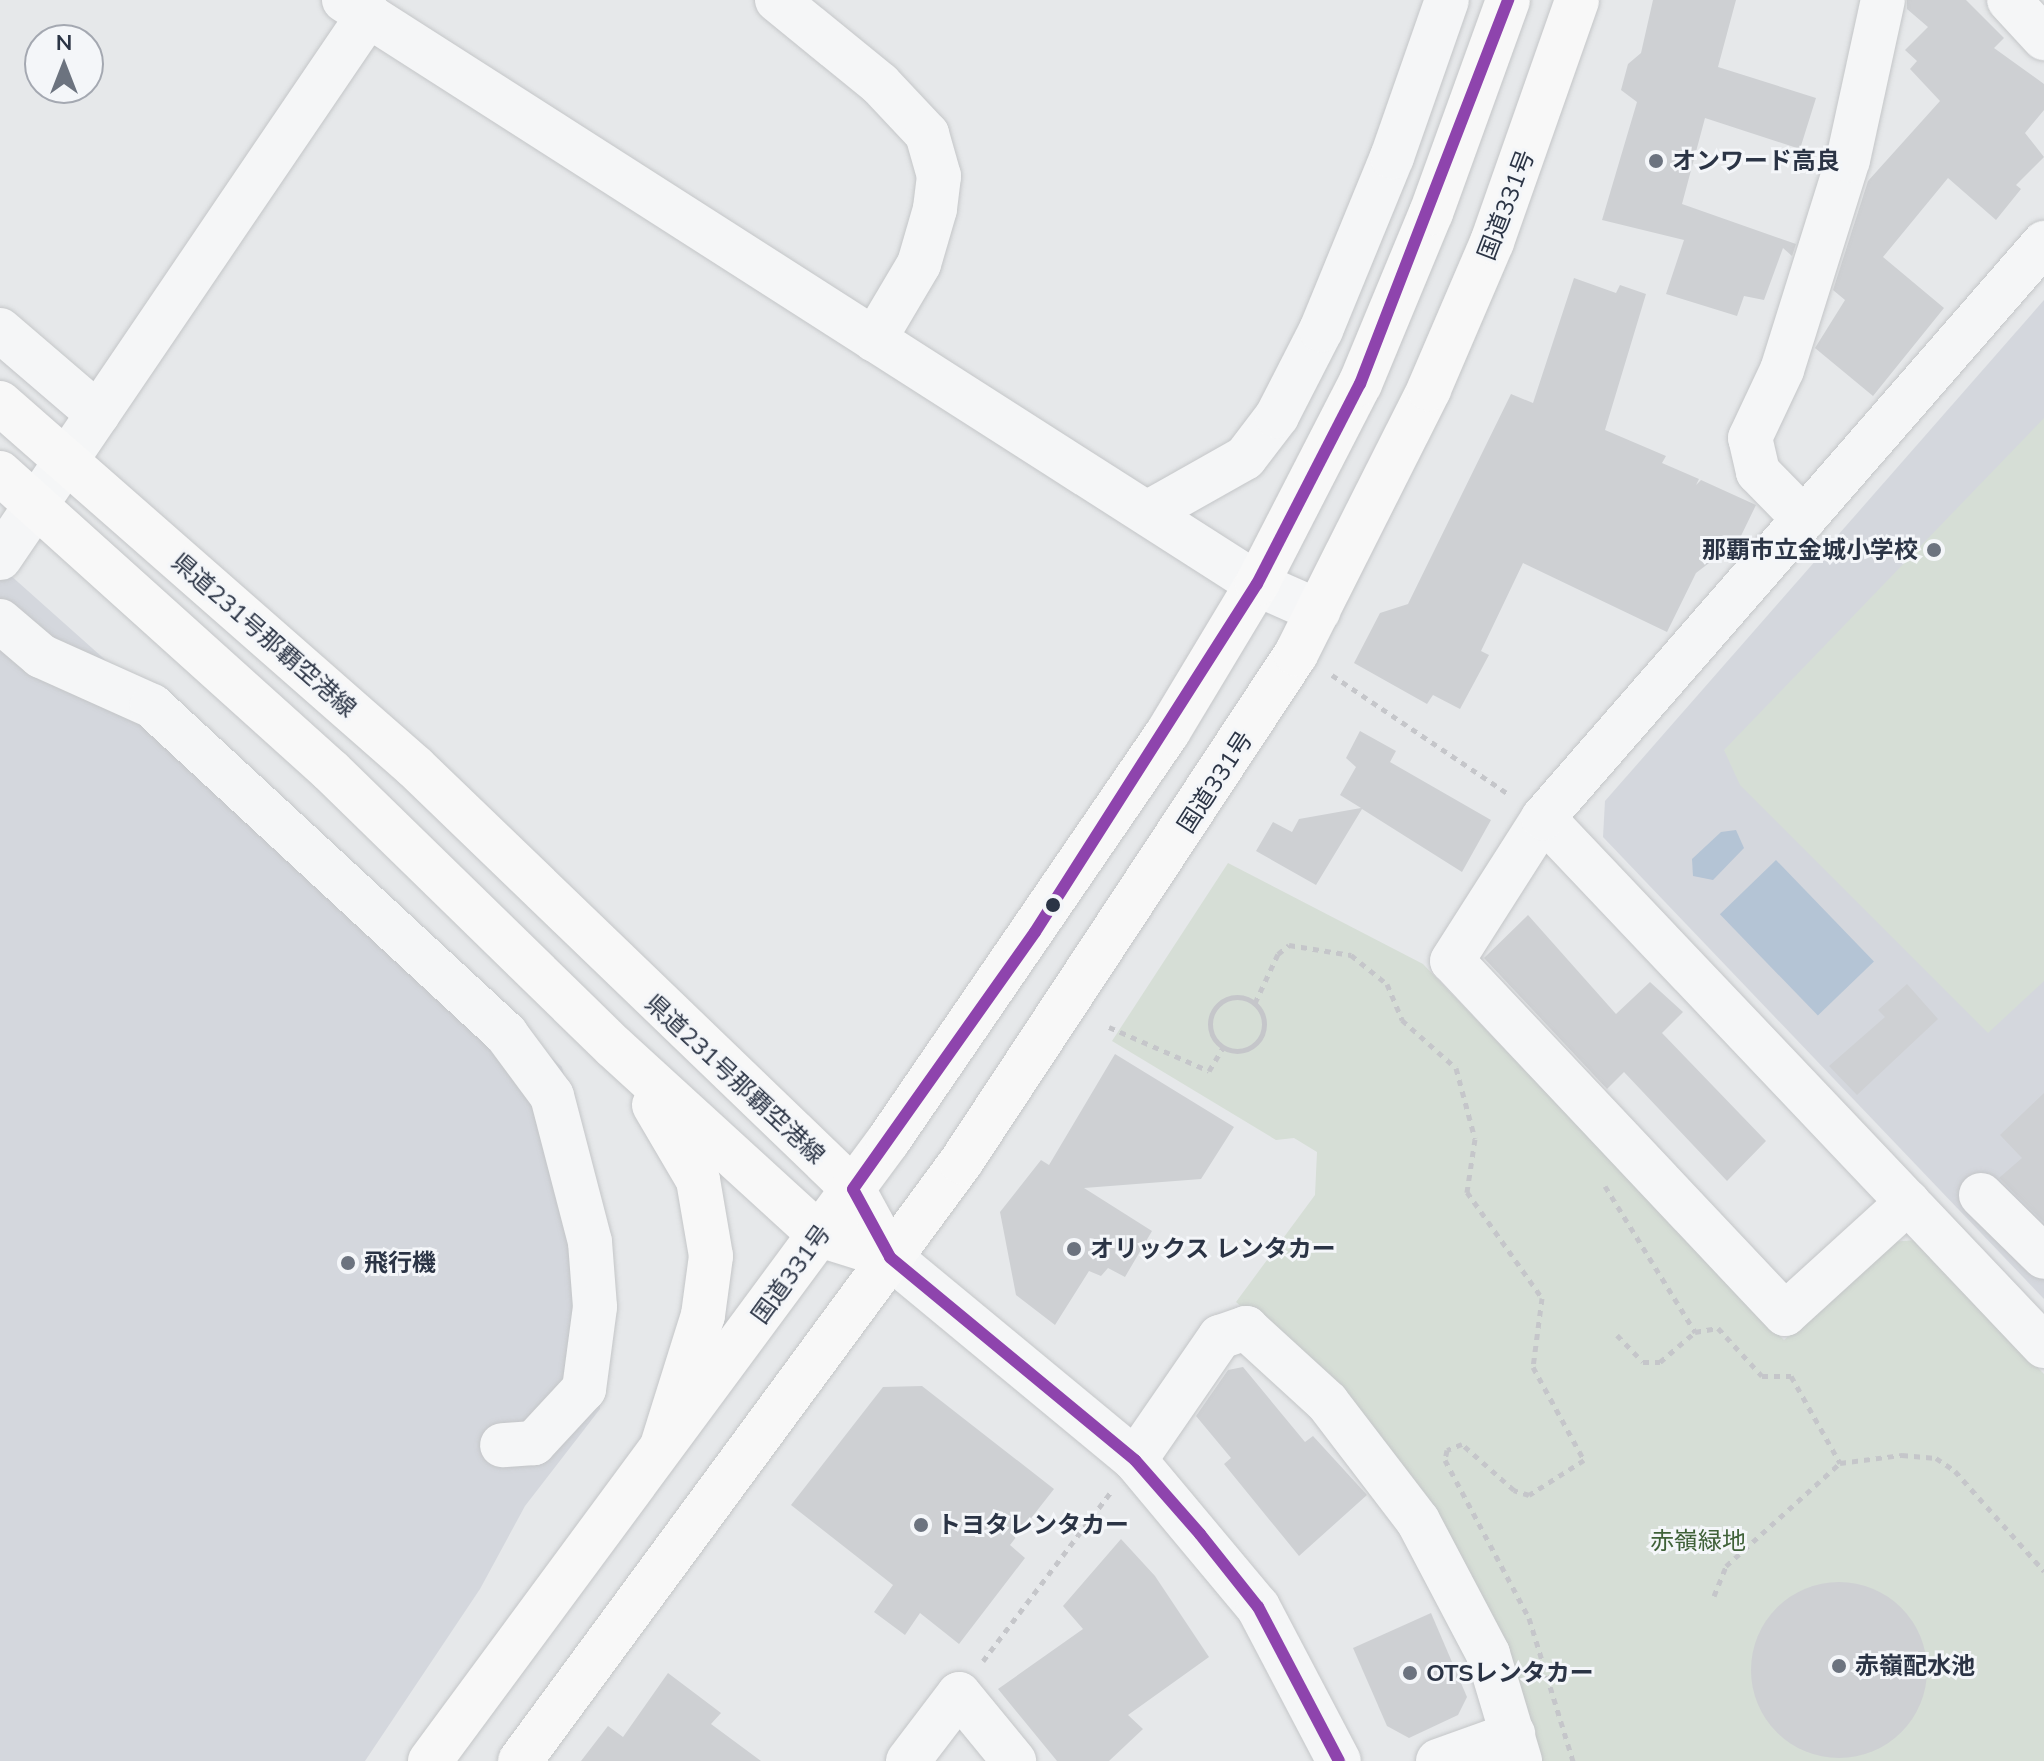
<!DOCTYPE html>
<meta charset="utf-8">
<style>
body{margin:0}
#map{position:relative;width:2044px;height:1761px;overflow:hidden;background:#e6e8ea;font-family:Mulish,"Noto Sans JP",sans-serif}
div>[style]{position:absolute}
.built>*{inset:0;background:#d4d7dd}
.green>*{inset:0;background:#d6ded6}
.water>*{inset:0;background:#b4c4d5;transform-origin:0 0}
.building>*{inset:0;background:#ced0d3}
.round{border-radius:50%}
.path>*{height:5px;margin-top:-2.5px;transform-origin:0;background:repeating-linear-gradient(90deg,#c5c6ca 0 6px,transparent 0 12px)}
.path>.ring{margin:-2.5px;padding:0;box-sizing:content-box;background:none;border:5px solid #c5c6ca;border-radius:50%}
.roads{filter:drop-shadow(0 0 2px #c4c6c8) drop-shadow(0 0 2px #c4c6c8)}
.minor>*{height:44px;margin:-22px;padding:0 22px;transform-origin:22px;border-radius:22px;background:#f5f6f7}
.major>*{height:44px;margin:-22px;padding:0 22px;transform-origin:22px;border-radius:22px;background:#f8f8f8}
.highway>*{height:44px;margin:-22px;padding:0 22px;transform-origin:22px;border-radius:22px;background:#f8f8f8}
.bus-1>*{height:12px;margin:-6px;padding:0 6px;transform-origin:6px;border-radius:6px;background:#8e44ad}
.dots>*{width:22px;height:22px;translate:-50% -50%;box-sizing:border-box;border:4px solid #f4f6f9;border-radius:50%}
span{translate:-50% -50%;white-space:nowrap;text-align:center;line-height:1.15;-webkit-text-stroke:6px #f4f6f9;paint-order:stroke}
.poi-label{font-size:24px;color:#2b3445;font-weight:700}
.left{translate:0 -50%;text-align:left}
.right{translate:-100% -50%;text-align:right}
.street-label{font-size:24px;color:#2b3445}
.park-label{font-size:24px;color:#3f6138}
.north{position:absolute;left:24px;top:24px;width:80px;height:80px;box-sizing:border-box;background:#f4f6f9;border:2px solid #a4a8b1;border-radius:50%;rotate:0deg;font-size:22px;font-weight:700;line-height:32px;text-align:center;color:#2b3445}
.north::after{content:'';display:block;margin:auto;width:28px;height:36px;background:#6c737f;clip-path:polygon(50% 0,100% 100%,50% 72%,0 100%)}
</style>
<div id="map">
<div class="built">
<i style="clip-path:polygon(2044px 300px,2044px 1299px,1603px 837px,1605px 801px)"></i>
<i style="clip-path:polygon(0 566px,562px 1067px,600px 1208px,600px 1409px,525px 1506px,480px 1589px,365px 1761px,0 1761px)"></i>
</div>
<div class="green">
<i style="clip-path:polygon(2044px 418px,2044px 981px,1988px 1033px,1740px 785px,1724px 750px)"></i>
<i style="clip-path:polygon(1228px 863px,1423px 964px,1784px 1340px,1892px 1242px,1915px 1240px,2044px 1374px,2044px 1761px,1538px 1761px,1360px 1411px,1236px 1302px,1315px 1195px,1317px 1152px,1294px 1138px,1276px 1140px,1112px 1041px)"></i>
</div>
<div class="water">
<i style="clip-path:polygon(1736px 830px,1744px 848px,1713px 880px,1693px 876px,1692px 859px,1721px 832px)"></i>
<i style="left:1776px;top:860px;width:141px;height:78px;rotate:46deg"></i>
</div>
<div class="building">
<i style="clip-path:polygon(1653px 0,1736px 0,1718px 67px,1816px 98px,1800px 149px,1705px 118px,1682px 204px,1796px 244px,1792px 256px,1783px 248px,1764px 300px,1744px 296px,1737px 316px,1666px 294px,1684px 240px,1602px 220px,1637px 102px,1621px 90px,1628px 64px,1641px 53px)"></i>
<i style="clip-path:polygon(1907px 0,1966px 0,2004px 38px,1994px 48px,2044px 84px,2044px 110px,2025px 133px,2044px 157px,2016px 185px,2021px 189px,1996px 220px,1948px 178px,1883px 257px,1944px 308px,1873px 396px,1815px 348px,1845px 300px,1833px 290px,1868px 181px,1940px 101px,1910px 69px,1917px 61px,1905px 50px,1928px 27px,1907px 9px)"></i>
<i style="clip-path:polygon(1574px 278px,1616px 293px,1620px 285px,1646px 294px,1605px 430px,1666px 456px,1662px 463px,1699px 479px,1696px 485px,1701px 480px,1756px 505px,1739px 540px,1696px 573px,1667px 632px,1523px 563px,1481px 651px,1489px 655px,1460px 709px,1433px 695px,1427px 704px,1354px 663px,1380px 613px,1408px 604px,1511px 394px,1533px 403px)"></i>
<i style="clip-path:polygon(1360px 731px,1396px 751px,1390px 762px,1491px 820px,1462px 872px,1362px 809px,1316px 885px,1256px 851px,1273px 822px,1292px 832px,1299px 819px,1361px 808px,1340px 795px,1356px 767px,1346px 758px)"></i>
<i style="clip-path:polygon(1528px 915px,1616px 1014px,1650px 982px,1683px 1012px,1662px 1033px,1766px 1141px,1727px 1181px,1624px 1072px,1607px 1089px,1484px 958px)"></i>
<i style="clip-path:polygon(1907px 984px,1938px 1019px,1857px 1095px,1829px 1066px,1885px 1017px,1878px 1010px)"></i>
<i style="clip-path:polygon(1115px 1054px,1234px 1127px,1201px 1179px,1084px 1188px,1152px 1231px,1125px 1277px,1108px 1268px,1101px 1276px,1089px 1271px,1055px 1325px,1016px 1295px,1000px 1212px,1041px 1160px,1049px 1165px)"></i>
<i style="clip-path:polygon(2044px 1093px,2044px 1222px,1999px 1178px,2022px 1158px,2000px 1135px)"></i>
<i style="clip-path:polygon(1243px 1367px,1305px 1442px,1313px 1436px,1367px 1495px,1299px 1556px,1224px 1464px,1231px 1458px,1196px 1416px,1228px 1370px)"></i>
<i style="clip-path:polygon(922px 1386px,1054px 1489px,1010px 1545px,1025px 1558px,959px 1644px,920px 1613px,905px 1635px,874px 1612px,893px 1585px,791px 1505px,883px 1387px)"></i>
<i style="clip-path:polygon(1121px 1539px,1155px 1576px,1209px 1657px,1128px 1715px,1143px 1729px,1109px 1761px,1057px 1761px,998px 1689px,1083px 1629px,1063px 1606px)"></i>
<i class="round" style="left:1751px;top:1582px;width:176px;height:176px"></i>
<i style="clip-path:polygon(1431px 1613px,1467px 1697px,1458px 1715px,1409px 1738px,1387px 1726px,1353px 1648px)"></i>
<i style="clip-path:polygon(668px 1673px,721px 1713px,711px 1724px,761px 1761px,581px 1761px,608px 1726px,623px 1737px)"></i>
</div>
<div class="path">
<i style="left:1332px;top:675px;width:215px;rotate:34deg"></i>
<i class="ring" style="left:1210px;top:997px;width:49px;height:49px"></i>
<i style="left:1255px;top:1003px;width:54px;rotate:-64.9deg"></i>
<i style="left:1278px;top:954px;width:14px;rotate:-39deg"></i>
<i style="left:1289px;top:945px;width:63px;rotate:9.2deg"></i>
<i style="left:1351px;top:955px;width:46px;rotate:38.9deg"></i>
<i style="left:1387px;top:984px;width:39px;rotate:67deg"></i>
<i style="left:1402px;top:1020px;width:72px;rotate:41.6deg"></i>
<i style="left:1456px;top:1068px;width:73px;rotate:75deg"></i>
<i style="left:1475px;top:1139px;width:54px;rotate:98.6deg"></i>
<i style="left:1467px;top:1192px;width:130px;rotate:54.7deg"></i>
<i style="left:1542px;top:1298px;width:70px;rotate:97.4deg"></i>
<i style="left:1533px;top:1367px;width:106px;rotate:61.3deg"></i>
<i style="left:1584px;top:1460px;width:65px;rotate:147.5deg"></i>
<i style="left:1529px;top:1495px;width:16px;rotate:-162deg"></i>
<i style="left:1514px;top:1490px;width:69px;rotate:-138.5deg"></i>
<i style="left:1462px;top:1444px;width:16px;rotate:158deg"></i>
<i style="left:1447px;top:1450px;width:10px;rotate:101deg"></i>
<i style="left:1445px;top:1460px;width:179px;rotate:62deg"></i>
<i style="left:1529px;top:1618px;width:150px;rotate:72.9deg"></i>
<i style="left:1109px;top:1027px;width:109px;rotate:23.7deg"></i>
<i style="left:1209px;top:1071px;width:27px;rotate:-59deg"></i>
<i style="left:1605px;top:1186px;width:172px;rotate:58.3deg"></i>
<i style="left:1617px;top:1335px;width:37px;rotate:46deg"></i>
<i style="left:1643px;top:1362px;width:17px"></i>
<i style="left:1660px;top:1362px;width:46px;rotate:-40.6deg"></i>
<i style="left:1695px;top:1332px;width:23px;rotate:-10deg"></i>
<i style="left:1718px;top:1328px;width:65px;rotate:47.5deg"></i>
<i style="left:1762px;top:1376px;width:29px"></i>
<i style="left:1791px;top:1376px;width:100px;rotate:60.6deg"></i>
<i style="left:1714px;top:1596px;width:32px;rotate:-68deg"></i>
<i style="left:1726px;top:1566px;width:154px;rotate:-42.1deg"></i>
<i style="left:1840px;top:1463px;width:63px;rotate:-7.4deg"></i>
<i style="left:1902px;top:1455px;width:34px;rotate:5deg"></i>
<i style="left:1936px;top:1458px;width:23px;rotate:34deg"></i>
<i style="left:1955px;top:1471px;width:134px;rotate:48.3deg"></i>
<i style="left:983px;top:1661px;width:211px;rotate:-52.9deg"></i>
</div>
<div class="roads">
<div class="minor">
<i style="left:344px;top:0;width:1084px;rotate:32.6deg"></i>
<i style="left:1257px;top:584px;width:67px;rotate:23.9deg"></i>
<i style="left:777px;top:0;width:133px;rotate:39.2deg"></i>
<i style="left:880px;top:84px;width:69px;rotate:46.8deg"></i>
<i style="left:927px;top:134px;width:44px;rotate:74.1deg"></i>
<i style="left:939px;top:176px;width:33px;rotate:97deg"></i>
<i style="left:935px;top:209px;width:57px;rotate:106.2deg"></i>
<i style="left:919px;top:264px;width:88px;rotate:120.6deg"></i>
<i style="left:2009px;top:0;width:52px;rotate:47.4deg"></i>
<i style="left:0;top:330px;width:129px;rotate:40.6deg"></i>
<i style="left:1149px;top:512px;width:110px;rotate:-29.4deg"></i>
<i style="left:1245px;top:458px;width:53px;rotate:-52.7deg"></i>
<i style="left:1277px;top:416px;width:97px;rotate:-62.9deg"></i>
<i style="left:1321px;top:330px;width:187px;rotate:-67.7deg"></i>
<i style="left:1392px;top:157px;width:166px;rotate:-70.7deg"></i>
<i style="left:1804px;top:519px;width:66px;rotate:-134.4deg"></i>
<i style="left:1758px;top:472px;width:35px;rotate:-103deg"></i>
<i style="left:1750px;top:438px;width:75px;rotate:-64.8deg"></i>
<i style="left:1782px;top:370px;width:220px;rotate:-72.6deg"></i>
<i style="left:1848px;top:160px;width:164px;rotate:-77.7deg"></i>
<i style="left:0;top:558px;width:657px;rotate:-55.85deg"></i>
<i style="left:0;top:621px;width:54px;rotate:40.5deg"></i>
<i style="left:41px;top:656px;width:122px;rotate:24.2deg"></i>
<i style="left:152px;top:706px;width:483px;rotate:42.8deg"></i>
<i style="left:506px;top:1034px;width:77px;rotate:53.4deg"></i>
<i style="left:552px;top:1096px;width:151px;rotate:75.4deg"></i>
<i style="left:590px;top:1242px;width:65px;rotate:85.6deg"></i>
<i style="left:595px;top:1307px;width:83px;rotate:97.6deg"></i>
<i style="left:584px;top:1389px;width:74px;rotate:132.8deg"></i>
<i style="left:534px;top:1443px;width:32px;rotate:176deg"></i>
<i style="left:1543px;top:818px;width:728px;rotate:46.5deg"></i>
<i style="left:1981px;top:1195px;width:88px;rotate:44.5deg"></i>
<i style="left:1908px;top:1202px;width:166px;rotate:137.7deg"></i>
<i style="left:1785px;top:1314px;width:485px;rotate:-133.3deg"></i>
<i style="left:1452px;top:961px;width:169px;rotate:-57.5deg"></i>
<i style="left:1543px;top:818px;width:763px;rotate:-48.93deg"></i>
<i style="left:890px;top:1257px;width:318px;rotate:39.6deg"></i>
<i style="left:1135px;top:1460px;width:192px;rotate:50.1deg"></i>
<i style="left:1258px;top:1607px;width:174px;rotate:62.3deg"></i>
<i style="left:1135px;top:1460px;width:150px;rotate:-55.4deg"></i>
<i style="left:1220px;top:1337px;width:28px;rotate:-19deg"></i>
<i style="left:1246px;top:1328px;width:110px;rotate:42.4deg"></i>
<i style="left:1327px;top:1402px;width:150px;rotate:52.6deg"></i>
<i style="left:1418px;top:1521px;width:150px;rotate:62.2deg"></i>
<i style="left:1488px;top:1654px;width:112px;rotate:73.3deg"></i>
<i style="left:908px;top:1761px;width:84px;rotate:-52.7deg"></i>
<i style="left:959px;top:1694px;width:87px;rotate:50.6deg"></i>
<i style="left:1438px;top:1761px;width:80px;rotate:-19.8deg"></i>
</div>
<div class="major">
<i style="left:0;top:403px;width:552px;rotate:41.25deg"></i>
<i style="left:415px;top:767px;width:608px;rotate:43.93deg"></i>
<i style="left:853px;top:1189px;width:77px;rotate:61.4deg"></i>
<i style="left:0;top:473px;width:445px;rotate:42deg"></i>
<i style="left:331px;top:771px;width:395px;rotate:44.3deg"></i>
<i style="left:614px;top:1047px;width:279px;rotate:42.4deg"></i>
<i style="left:820px;top:1235px;width:73px;rotate:17.4deg"></i>
<i style="left:654px;top:1105px;width:87px;rotate:59.6deg"></i>
<i style="left:698px;top:1180px;width:77px;rotate:80.3deg"></i>
<i style="left:711px;top:1256px;width:60px;rotate:97.7deg"></i>
<i style="left:703px;top:1315px;width:137px;rotate:107.4deg"></i>
</div>
<div class="highway">
<i style="left:430px;top:1761px;width:771px;rotate:-53.55deg"></i>
<i style="left:888px;top:1141px;width:496px;rotate:-55.6deg"></i>
<i style="left:1168px;top:732px;width:173px;rotate:-59deg"></i>
<i style="left:1257px;top:584px;width:225px;rotate:-62.8deg"></i>
<i style="left:1360px;top:384px;width:185px;rotate:-67.5deg"></i>
<i style="left:1431px;top:213px;width:226px;rotate:-70.1deg"></i>
<i style="left:520px;top:1761px;width:744px;rotate:-53.64deg"></i>
<i style="left:961px;top:1162px;width:609px;rotate:-56.6deg"></i>
<i style="left:1296px;top:654px;width:297px;rotate:-63.3deg"></i>
<i style="left:1429px;top:389px;width:160px;rotate:-66.8deg"></i>
<i style="left:1492px;top:242px;width:256px;rotate:-70.6deg"></i>
</div>
</div>
<div class="bus-1">
<i style="left:1339px;top:1761px;width:174px;rotate:-117.7deg"></i>
<i style="left:1258px;top:1607px;width:93px;rotate:-128.5deg"></i>
<i style="left:1200px;top:1534px;width:98px;rotate:-131.3deg"></i>
<i style="left:1135px;top:1460px;width:318px;rotate:-140.4deg"></i>
<i style="left:890px;top:1257px;width:77px;rotate:-118.6deg"></i>
<i style="left:853px;top:1189px;width:315px;rotate:-54.7deg"></i>
<i style="left:1035px;top:932px;width:413px;rotate:-57.5deg"></i>
<i style="left:1257px;top:584px;width:225px;rotate:-62.8deg"></i>
<i style="left:1360px;top:384px;width:412px;rotate:-68.9deg"></i>
</div>
<div class="dots">
<i style="left:1656px;top:161px;background:#6c737f"></i>
<i style="left:1934px;top:550px;background:#6c737f"></i>
<i style="left:1053px;top:905px;background:#2b3445"></i>
<i style="left:1074px;top:1249px;background:#6c737f"></i>
<i style="left:348px;top:1263px;background:#6c737f"></i>
<i style="left:921px;top:1525px;background:#6c737f"></i>
<i style="left:1839px;top:1666px;background:#6c737f"></i>
<i style="left:1410px;top:1673px;background:#6c737f"></i>
</div>
<div class="poi-label">
<span class="left" style="left:1672px;top:161px">オンワード高良</span>
<span class="right" style="left:1918px;top:550px">那覇市立金城小学校</span>
<span class="left" style="left:1090px;top:1249px">オリックス レンタカー</span>
<span class="left" style="left:364px;top:1263px">飛行機</span>
<span class="left" style="left:937px;top:1525px">トヨタレンタカー</span>
<span class="left" style="left:1855px;top:1666px">赤嶺配水池</span>
<span class="left" style="left:1426px;top:1673px">OTSレンタカー</span>
</div>
<div class="street-label">
<span style="left:1506px;top:205px;rotate:-69deg">国道331号</span>
<span style="left:264px;top:635px;rotate:41deg">県道231号那覇空港線</span>
<span style="left:1215px;top:782px;rotate:-57deg">国道331号</span>
<span style="left:735px;top:1079px;rotate:43deg">県道231号那覇空港線</span>
<span style="left:791px;top:1274px;rotate:-54deg">国道331号</span>
</div>
<div class="park-label">
<span style="left:1698px;top:1541px">赤嶺緑地</span>
</div>
<div class="north">N</div>
</div>
